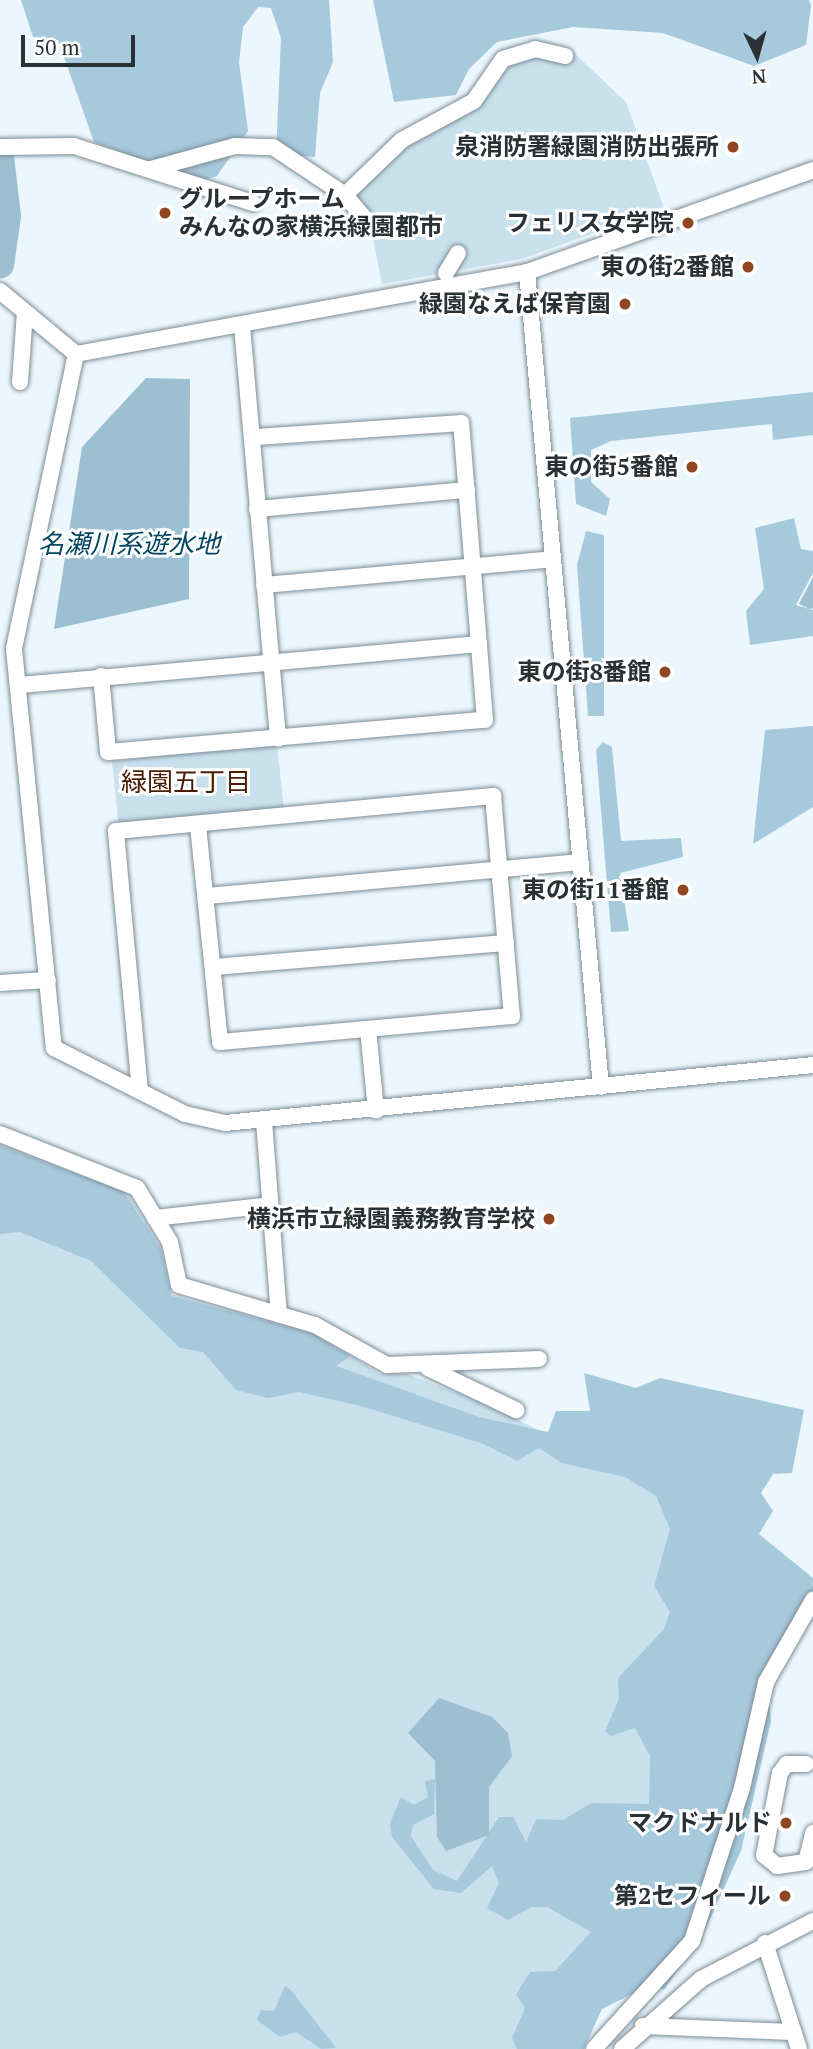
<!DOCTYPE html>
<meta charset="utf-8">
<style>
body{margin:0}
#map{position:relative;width:813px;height:2049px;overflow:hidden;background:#ecf7fd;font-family:"PT Serif","Noto Sans JP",serif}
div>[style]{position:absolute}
.green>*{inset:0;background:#c9e0ed;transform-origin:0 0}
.forest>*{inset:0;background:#a7c9dc}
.water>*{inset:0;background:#9dbfd2}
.river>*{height:28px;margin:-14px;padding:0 14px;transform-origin:14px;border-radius:14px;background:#9dbfd2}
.roads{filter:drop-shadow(0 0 2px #7c8c96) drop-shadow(0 0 2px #7c8c96)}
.minor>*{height:16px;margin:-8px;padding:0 8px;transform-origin:8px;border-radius:8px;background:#fff}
.dots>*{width:19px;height:19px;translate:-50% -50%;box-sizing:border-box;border:4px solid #fff;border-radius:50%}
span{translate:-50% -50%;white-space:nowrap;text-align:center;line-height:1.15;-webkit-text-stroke:6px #fff;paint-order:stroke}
.poi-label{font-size:24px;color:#2a3135;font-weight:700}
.right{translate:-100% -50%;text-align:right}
.left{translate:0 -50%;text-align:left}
.water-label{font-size:26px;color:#024661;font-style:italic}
.neighbourhood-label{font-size:26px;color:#4a1c01}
.north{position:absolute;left:722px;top:21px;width:70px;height:70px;-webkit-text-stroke:5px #fff;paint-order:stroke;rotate:175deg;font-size:19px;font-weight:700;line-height:28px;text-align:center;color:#2a3135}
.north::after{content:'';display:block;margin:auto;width:24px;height:32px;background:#2a3135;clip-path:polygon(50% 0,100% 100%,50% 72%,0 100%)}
.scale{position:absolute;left:21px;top:35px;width:114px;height:32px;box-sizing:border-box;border:4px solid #2a3135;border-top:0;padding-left:9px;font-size:21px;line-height:24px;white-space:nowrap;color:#2a3135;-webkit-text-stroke:5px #fff;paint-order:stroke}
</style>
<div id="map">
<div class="green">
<i style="clip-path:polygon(573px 52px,626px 102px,664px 208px,521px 259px,382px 284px,368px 213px,354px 195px,399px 147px,519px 54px)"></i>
<i style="left:277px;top:744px;width:65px;height:166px;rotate:84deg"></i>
<i style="clip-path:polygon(0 1143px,126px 1190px,162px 1248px,173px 1295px,311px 1331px,380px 1374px,407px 1374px,486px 1404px,728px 1524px,610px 1964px,546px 2049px,0 2049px)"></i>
</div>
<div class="forest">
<i style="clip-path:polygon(21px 0,329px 0,333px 62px,320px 93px,315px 157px,276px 154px,281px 38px,271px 8px,258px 7px,243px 27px,239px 62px,248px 131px,217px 176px,198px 181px,94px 142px,58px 40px,33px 37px)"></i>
<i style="clip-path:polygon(373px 0,809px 0,811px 6px,806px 45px,754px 66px,663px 33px,573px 27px,497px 42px,469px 69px,456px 95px,394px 102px)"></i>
<i style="clip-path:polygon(813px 392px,813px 435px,773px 440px,772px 424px,611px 441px,591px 450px,591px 482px,610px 499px,606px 516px,576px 504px,570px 418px)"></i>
<i style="clip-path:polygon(794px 518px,801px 549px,813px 551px,813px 573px,796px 605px,813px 610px,813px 636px,750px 645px,746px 611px,764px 589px,755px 528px)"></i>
<i style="clip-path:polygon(586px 531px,604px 535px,604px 716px,588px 716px,577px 565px)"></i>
<i style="clip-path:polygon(813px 726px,813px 807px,753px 844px,765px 730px)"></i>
<i style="clip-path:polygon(603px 742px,612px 747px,621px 841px,681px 838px,683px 857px,620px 873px,629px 931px,611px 932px,596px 750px)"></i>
<i style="clip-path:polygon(0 1146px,123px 1191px,160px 1248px,171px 1296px,311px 1333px,350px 1356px,336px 1366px,479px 1417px,548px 1432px,556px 1411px,590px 1411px,584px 1373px,636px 1388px,660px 1378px,804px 1410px,792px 1473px,773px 1474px,761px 1493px,773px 1511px,759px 1534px,813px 1578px,813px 1603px,768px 1685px,771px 1721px,741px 1851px,703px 1934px,664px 1990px,652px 1984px,602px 2009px,584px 2049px,517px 2049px,512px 2038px,525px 2008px,516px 1994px,530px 1972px,555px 1971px,591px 1932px,547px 1907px,531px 1907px,508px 1920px,487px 1908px,499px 1883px,492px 1866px,461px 1893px,434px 1889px,392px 1837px,390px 1823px,401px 1797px,414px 1805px,428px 1797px,425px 1781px,435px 1779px,434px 1814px,413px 1825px,411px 1836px,433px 1870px,457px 1881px,499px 1817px,513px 1817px,526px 1842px,536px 1819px,563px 1820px,591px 1803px,649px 1804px,650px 1756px,635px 1728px,611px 1736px,605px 1731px,619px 1699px,618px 1678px,664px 1629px,670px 1612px,654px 1586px,670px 1529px,656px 1496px,625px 1477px,562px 1463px,539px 1448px,517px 1461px,481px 1443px,361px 1406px,299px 1392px,268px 1398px,236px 1390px,203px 1352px,180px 1348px,91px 1261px,20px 1232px,0 1234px)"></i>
<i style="clip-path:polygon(285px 1986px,291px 1990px,336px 2048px,321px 2049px,296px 2032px,280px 2037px,257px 2020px,261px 2010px,274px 2011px)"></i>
</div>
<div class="water">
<i style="clip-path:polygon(146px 378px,190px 379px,189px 599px,54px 629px,82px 447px)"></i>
<i style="clip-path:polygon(813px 577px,813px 608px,810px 609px,799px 604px)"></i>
<i style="clip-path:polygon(439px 1698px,492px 1717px,508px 1733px,512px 1756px,489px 1787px,489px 1835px,446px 1851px,437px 1837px,435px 1761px,408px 1733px)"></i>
</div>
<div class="river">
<i style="left:0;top:157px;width:59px;rotate:83.2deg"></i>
<i style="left:7px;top:216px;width:49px;rotate:98.1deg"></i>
</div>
<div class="roads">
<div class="minor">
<i style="left:0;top:147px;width:74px;rotate:-0.8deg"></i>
<i style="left:74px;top:146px;width:188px;rotate:17.7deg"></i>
<i style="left:151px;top:169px;width:87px;rotate:-15.3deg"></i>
<i style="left:235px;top:146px;width:38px;rotate:2deg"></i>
<i style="left:273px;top:147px;width:87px;rotate:33.7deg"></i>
<i style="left:345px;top:195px;width:31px;rotate:50deg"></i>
<i style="left:345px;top:195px;width:79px;rotate:-44deg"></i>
<i style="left:402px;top:140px;width:82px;rotate:-28.4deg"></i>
<i style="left:474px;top:101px;width:51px;rotate:-55.4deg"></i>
<i style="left:503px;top:59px;width:34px;rotate:-17deg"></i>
<i style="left:535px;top:49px;width:31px;rotate:13deg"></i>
<i style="left:527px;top:272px;width:818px;rotate:84.81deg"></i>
<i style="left:446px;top:273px;width:23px;rotate:-59deg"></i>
<i style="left:0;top:291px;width:99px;rotate:39.7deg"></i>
<i style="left:76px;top:354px;width:458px;rotate:-10.3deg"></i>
<i style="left:527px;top:272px;width:304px;rotate:-19.6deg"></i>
<i style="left:242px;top:326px;width:414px;rotate:85deg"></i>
<i style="left:76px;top:354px;width:301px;rotate:101.9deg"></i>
<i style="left:14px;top:649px;width:401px;rotate:84.3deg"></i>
<i style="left:54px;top:1048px;width:147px;rotate:26.7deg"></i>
<i style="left:185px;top:1114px;width:41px;rotate:12.7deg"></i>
<i style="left:225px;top:1123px;width:591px;rotate:-5.63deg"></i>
<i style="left:20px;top:382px;width:70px;rotate:-85.9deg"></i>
<i style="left:257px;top:509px;width:211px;rotate:-5.2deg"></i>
<i style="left:264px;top:585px;width:290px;rotate:-5.1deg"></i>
<i style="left:101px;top:676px;width:76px;rotate:84.7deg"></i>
<i style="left:108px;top:752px;width:378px;rotate:-4.9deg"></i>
<i style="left:485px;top:720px;width:298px;rotate:-94.6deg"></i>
<i style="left:461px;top:423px;width:208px;rotate:176.1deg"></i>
<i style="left:20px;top:685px;width:461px;rotate:-5.1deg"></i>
<i style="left:207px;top:896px;width:375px;rotate:-5.2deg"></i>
<i style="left:213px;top:967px;width:294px;rotate:-4.7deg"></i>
<i style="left:0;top:983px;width:48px;rotate:-3.6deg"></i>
<i style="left:368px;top:1029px;width:82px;rotate:84.4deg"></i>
<i style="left:140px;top:1091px;width:261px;rotate:-95.3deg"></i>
<i style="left:116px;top:831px;width:379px;rotate:-5.3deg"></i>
<i style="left:493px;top:796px;width:221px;rotate:85.1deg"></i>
<i style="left:512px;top:1016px;width:293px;rotate:174.9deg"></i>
<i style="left:220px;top:1042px;width:219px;rotate:-95.8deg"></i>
<i style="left:264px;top:1121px;width:194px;rotate:85.6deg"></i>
<i style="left:0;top:1134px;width:147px;rotate:21.5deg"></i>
<i style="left:137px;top:1188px;width:63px;rotate:58.6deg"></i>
<i style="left:170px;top:1242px;width:44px;rotate:78.2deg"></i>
<i style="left:179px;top:1285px;width:142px;rotate:16.4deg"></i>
<i style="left:315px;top:1325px;width:82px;rotate:29.1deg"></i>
<i style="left:387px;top:1365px;width:152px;rotate:-2.3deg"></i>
<i style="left:155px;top:1218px;width:116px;rotate:-6.4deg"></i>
<i style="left:428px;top:1368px;width:98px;rotate:25.5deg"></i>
<i style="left:806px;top:1764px;width:19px;rotate:180deg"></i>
<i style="left:787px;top:1764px;width:11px;rotate:128deg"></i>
<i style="left:780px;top:1773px;width:84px;rotate:101deg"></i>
<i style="left:764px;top:1855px;width:17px;rotate:40deg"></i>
<i style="left:777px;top:1866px;width:29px;rotate:-8deg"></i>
<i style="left:806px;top:1862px;width:30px;rotate:-76deg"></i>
<i style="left:765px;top:1943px;width:111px;rotate:72.2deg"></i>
<i style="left:643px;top:2026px;width:150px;rotate:2.3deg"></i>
<i style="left:594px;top:2049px;width:146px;rotate:-47.8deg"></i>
<i style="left:692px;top:1941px;width:161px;rotate:-71.9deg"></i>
<i style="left:742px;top:1788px;width:109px;rotate:-77.2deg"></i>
<i style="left:766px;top:1682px;width:95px;rotate:-60.2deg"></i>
<i style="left:622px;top:2049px;width:106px;rotate:-41.5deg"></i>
<i style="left:701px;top:1979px;width:126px;rotate:-27.4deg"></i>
</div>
</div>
<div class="dots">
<i style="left:733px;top:147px;background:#8e4722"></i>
<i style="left:165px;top:213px;background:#8e4722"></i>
<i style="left:688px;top:223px;background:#8e4722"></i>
<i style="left:748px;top:267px;background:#8e4722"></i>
<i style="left:625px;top:304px;background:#8e4722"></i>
<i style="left:692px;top:467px;background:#8e4722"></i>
<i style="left:665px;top:672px;background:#8e4722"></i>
<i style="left:683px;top:890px;background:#8e4722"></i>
<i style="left:549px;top:1219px;background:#8e4722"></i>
<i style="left:786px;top:1823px;background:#8e4722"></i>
<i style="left:785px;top:1896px;background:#8e4722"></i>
</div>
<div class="poi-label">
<span class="right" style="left:719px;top:147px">泉消防署緑園消防出張所</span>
<span class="left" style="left:179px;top:213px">グループホーム<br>みんなの家横浜緑園都市</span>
<span class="right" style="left:674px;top:223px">フェリス女学院</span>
<span class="right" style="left:734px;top:267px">東の街2番館</span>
<span class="right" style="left:611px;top:304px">緑園なえば保育園</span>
<span class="right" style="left:678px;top:467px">東の街5番館</span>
<span class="right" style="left:651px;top:672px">東の街8番館</span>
<span class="right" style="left:669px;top:890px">東の街11番館</span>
<span class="right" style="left:535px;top:1219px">横浜市立緑園義務教育学校</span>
<span class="right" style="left:772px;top:1823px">マクドナルド</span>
<span class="right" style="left:771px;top:1896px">第2セフィール</span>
</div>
<div class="water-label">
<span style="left:129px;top:544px">名瀬川系遊水地</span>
</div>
<div class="neighbourhood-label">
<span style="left:186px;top:782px">緑園五丁目</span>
</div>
<div class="north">N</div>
<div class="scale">50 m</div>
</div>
